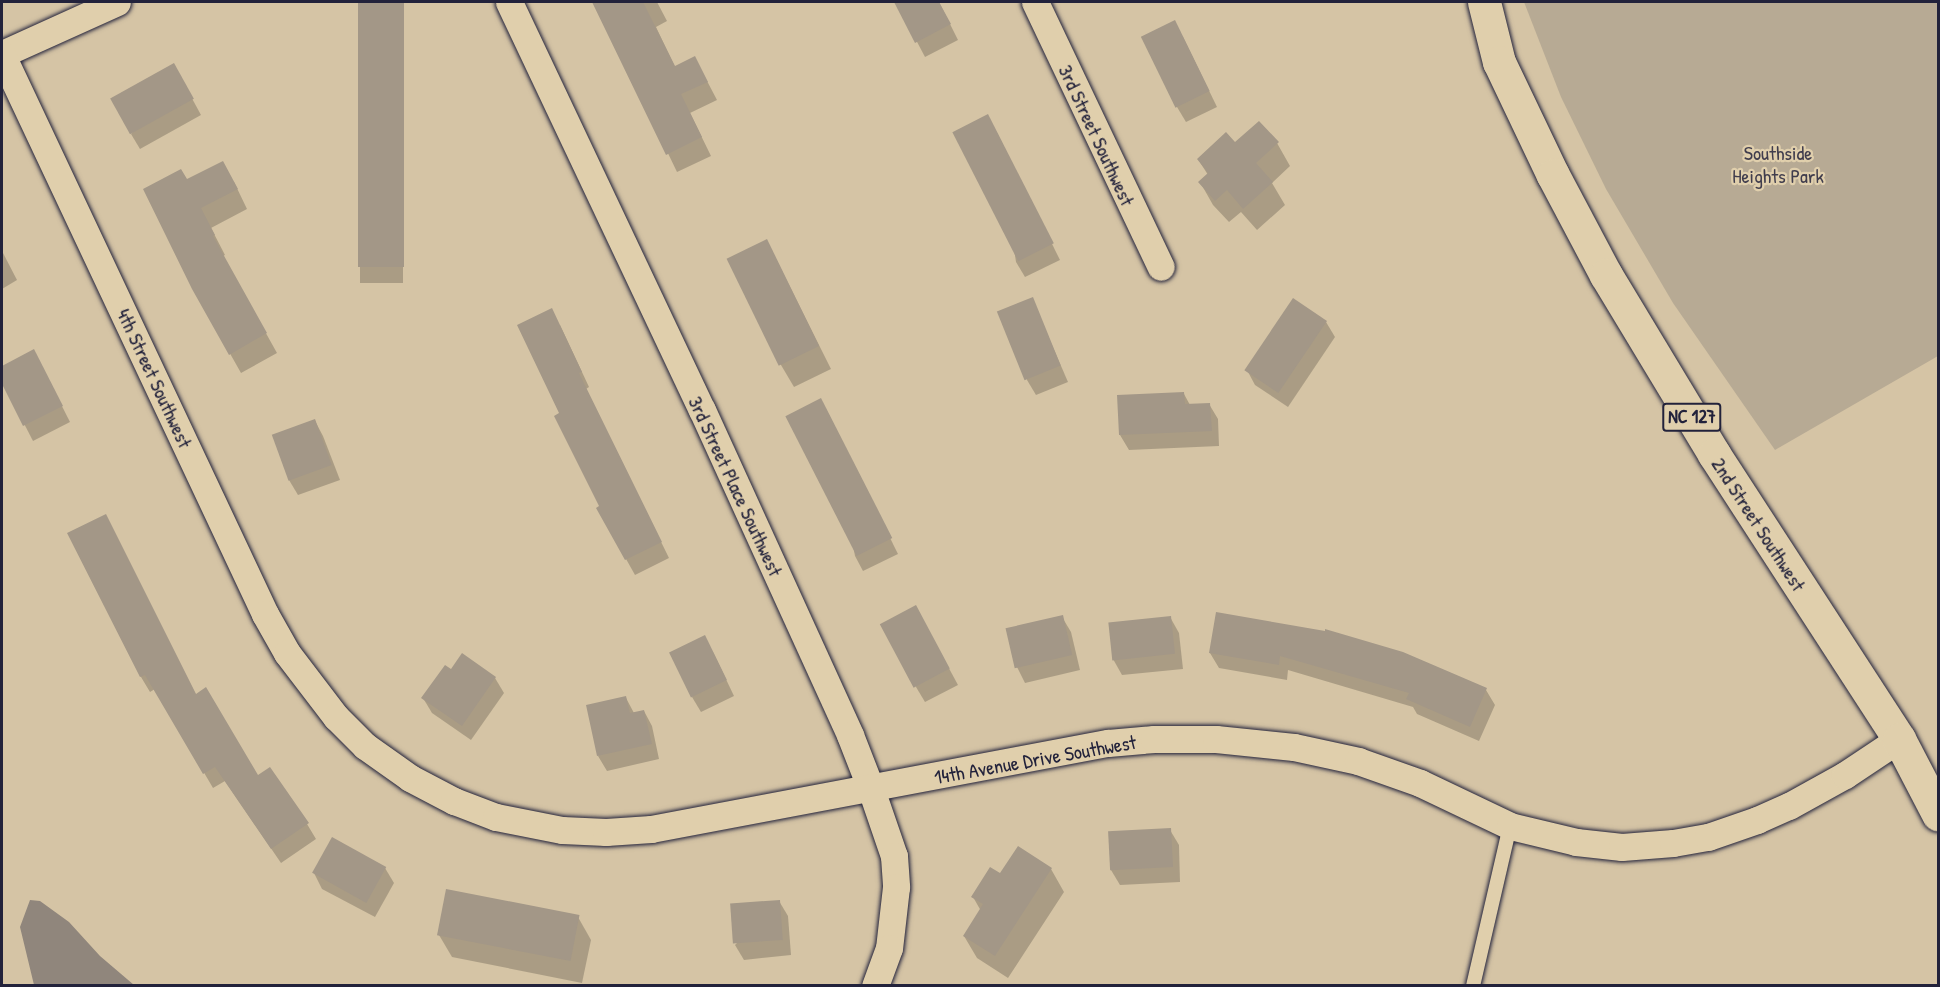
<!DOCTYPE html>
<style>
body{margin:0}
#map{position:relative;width:1940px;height:987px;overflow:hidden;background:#d5c4a5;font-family:"Patrick Hand",sans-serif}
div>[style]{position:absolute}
.green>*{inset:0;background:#b7aa94}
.water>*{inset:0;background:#90867c}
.shadow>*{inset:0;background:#0003;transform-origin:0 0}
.building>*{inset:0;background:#a39787;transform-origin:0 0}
.roads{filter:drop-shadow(0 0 2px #22223b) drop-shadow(0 0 2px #22223b)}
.service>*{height:14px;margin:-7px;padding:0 7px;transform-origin:7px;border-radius:7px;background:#e0cfac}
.minor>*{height:27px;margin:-13.5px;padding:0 13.5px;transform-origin:13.5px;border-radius:13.5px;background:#e0cfac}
.primary>*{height:33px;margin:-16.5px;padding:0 16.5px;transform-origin:16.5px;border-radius:16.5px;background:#e0cfac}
span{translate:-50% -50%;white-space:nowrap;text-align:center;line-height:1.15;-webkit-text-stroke:4.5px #e0cfac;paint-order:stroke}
.shield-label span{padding:2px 4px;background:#e0cfac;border:2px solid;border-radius:4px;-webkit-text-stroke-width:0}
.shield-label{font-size:18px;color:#22223b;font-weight:700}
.street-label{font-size:20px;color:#22223b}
.park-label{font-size:20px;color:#403d4d}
.frame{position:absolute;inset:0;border:3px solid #22223b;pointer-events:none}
</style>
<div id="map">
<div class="green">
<i style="clip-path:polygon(1524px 2px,1938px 2px,1938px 356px,1775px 450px,1673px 303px,1606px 189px,1561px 97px)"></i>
</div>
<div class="water">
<i style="clip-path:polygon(30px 900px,40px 901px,69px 922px,100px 956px,134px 985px,34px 985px,20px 927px)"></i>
</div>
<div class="shadow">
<i style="left:360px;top:2px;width:43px;height:281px"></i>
<i style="clip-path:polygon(595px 2px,657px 2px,667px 21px,656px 27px,675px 67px,695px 58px,717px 100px,690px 113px,711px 156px,677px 172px)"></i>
<i style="clip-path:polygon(896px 2px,939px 2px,958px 40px,925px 57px)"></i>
<i style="clip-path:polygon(1183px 37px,1217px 107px,1186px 122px,1177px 107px)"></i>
<i style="clip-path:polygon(182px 80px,201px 115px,140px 149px,131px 134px)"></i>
<i style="clip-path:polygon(996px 131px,1060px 260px,1025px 277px,1016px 262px)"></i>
<i style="clip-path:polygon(1277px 143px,1290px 166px,1272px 183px,1285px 205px,1257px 230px,1241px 212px,1229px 222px,1213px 205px,1200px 182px,1208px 175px,1198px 159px,1235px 144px)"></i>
<i style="clip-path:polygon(186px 181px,234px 182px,247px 209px,211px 228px,225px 255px,223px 256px,277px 353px,241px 373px,193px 288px)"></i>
<i style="clip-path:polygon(767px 241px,831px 369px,794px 387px,781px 365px)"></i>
<i style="clip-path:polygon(2px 251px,17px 280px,2px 289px)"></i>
<i style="clip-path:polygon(1032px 299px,1068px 382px,1036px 395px,1027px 380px)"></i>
<i style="clip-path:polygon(1326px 322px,1335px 337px,1288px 407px,1255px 385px,1247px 370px)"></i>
<i style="clip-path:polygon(560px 325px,589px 387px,586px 389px,669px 558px,635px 575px,598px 509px,601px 507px,561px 414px)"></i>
<i style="clip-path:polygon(34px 351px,70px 422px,33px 441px,2px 381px,2px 368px)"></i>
<i style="clip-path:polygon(1184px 394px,1190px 405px,1209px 404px,1218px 419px,1219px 446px,1129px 450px,1120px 435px)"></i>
<i style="clip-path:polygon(829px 415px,898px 554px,863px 571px,855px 556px)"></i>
<i style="clip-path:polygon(315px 421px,323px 436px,340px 480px,298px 495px,289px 480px)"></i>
<i style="clip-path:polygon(106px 516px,196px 695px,257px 777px,307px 824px,316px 839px,281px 863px,225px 781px,213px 788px,155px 689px,150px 692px,141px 677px,69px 534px)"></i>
<i style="clip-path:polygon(1217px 613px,1486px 690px,1495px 705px,1479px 741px,1417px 714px,1413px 707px,1288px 670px,1287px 680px,1219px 668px,1210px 653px)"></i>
<i style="clip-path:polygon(1062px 617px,1071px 632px,1080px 670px,1025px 683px,1017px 667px)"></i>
<i style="clip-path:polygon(1170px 617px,1179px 633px,1183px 669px,1122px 675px,1113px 659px)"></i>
<i style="clip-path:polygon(924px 622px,958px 685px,925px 702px,916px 687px)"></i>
<i style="clip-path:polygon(713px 652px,734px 696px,701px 712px,692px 697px)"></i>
<i style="clip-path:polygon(451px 671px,495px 678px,504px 693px,471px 740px,432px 713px,423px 698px)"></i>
<i style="clip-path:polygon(626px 698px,634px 713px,644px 711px,652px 726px,659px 759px,607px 771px,598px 756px)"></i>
<i style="clip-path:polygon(1170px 830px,1179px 845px,1180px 882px,1120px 885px,1111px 870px)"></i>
<i style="clip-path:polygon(385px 868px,394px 883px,375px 917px,322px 889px,314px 873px)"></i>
<i style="clip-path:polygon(1051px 869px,1064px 892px,1008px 978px,977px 958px,964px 936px,981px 911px,973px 897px,1001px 875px)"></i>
<i style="clip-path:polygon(779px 901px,788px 916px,791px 955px,744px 960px,735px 945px)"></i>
<i style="clip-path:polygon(578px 917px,591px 940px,582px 983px,452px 957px,439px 935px)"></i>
</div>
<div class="building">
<i style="left:358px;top:2px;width:46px;height:265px"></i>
<i style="clip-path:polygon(592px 2px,643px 2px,675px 66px,695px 56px,708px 82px,681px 94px,702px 137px,666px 155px)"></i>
<i style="clip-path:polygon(894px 2px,939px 2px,951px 24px,915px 43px)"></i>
<i style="left:1175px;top:20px;width:79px;height:38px;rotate:64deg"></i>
<i style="left:174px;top:63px;width:41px;height:73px;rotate:61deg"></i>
<i style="left:988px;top:114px;width:145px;height:40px;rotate:63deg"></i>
<i style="clip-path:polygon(1259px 121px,1279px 142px,1256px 163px,1273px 182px,1243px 209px,1227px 190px,1215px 201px,1198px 182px,1208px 173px,1197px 159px,1226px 132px,1235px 142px)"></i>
<i style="clip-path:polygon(223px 161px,238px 189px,201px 208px,215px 235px,213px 236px,267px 333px,229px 355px,192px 289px,143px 189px,181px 169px,187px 179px)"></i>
<i style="left:767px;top:239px;width:119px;height:45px;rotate:64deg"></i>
<i style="left:1033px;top:297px;width:74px;height:39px;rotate:68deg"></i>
<i style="left:1293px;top:298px;width:41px;height:87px;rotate:34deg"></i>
<i style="clip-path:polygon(552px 308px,582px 372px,579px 373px,662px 542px,625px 560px,596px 508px,599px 506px,554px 416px,559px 413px,517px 325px)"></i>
<i style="clip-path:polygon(34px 349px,63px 406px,23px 426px,2px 384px,2px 366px)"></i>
<i style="clip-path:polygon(1184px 392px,1185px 404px,1210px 403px,1212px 431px,1119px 435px,1117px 395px)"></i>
<i style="left:821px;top:398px;width:157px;height:40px;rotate:63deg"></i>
<i style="left:315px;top:419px;width:49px;height:46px;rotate:70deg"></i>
<i style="clip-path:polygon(106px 514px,196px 694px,206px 687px,258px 775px,270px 767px,309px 823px,271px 849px,215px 767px,203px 774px,145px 675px,140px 677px,67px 533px)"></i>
<i style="left:916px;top:605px;width:72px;height:41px;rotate:62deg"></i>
<i style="clip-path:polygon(1216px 612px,1325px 631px,1325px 629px,1403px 652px,1487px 688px,1470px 727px,1406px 699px,1409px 693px,1280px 656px,1279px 665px,1209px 653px)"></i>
<i style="left:1063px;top:615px;width:41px;height:59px;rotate:77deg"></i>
<i style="left:1171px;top:616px;width:38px;height:63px;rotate:84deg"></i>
<i style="left:705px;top:635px;width:50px;height:40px;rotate:64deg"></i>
<i style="clip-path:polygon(462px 653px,496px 677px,462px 726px,421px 698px,445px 665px,451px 669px)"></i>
<i style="clip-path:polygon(626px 696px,630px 713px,644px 710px,652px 744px,597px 756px,586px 705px)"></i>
<i style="left:1171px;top:828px;width:39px;height:63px;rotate:87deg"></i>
<i style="left:332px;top:837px;width:62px;height:41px;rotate:29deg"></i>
<i style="clip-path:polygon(1018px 846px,1052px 868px,995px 956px,963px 936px,983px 904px,971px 897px,990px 867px,1000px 873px)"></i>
<i style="left:446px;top:889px;width:136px;height:47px;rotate:11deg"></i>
<i style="left:780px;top:900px;width:40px;height:50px;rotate:86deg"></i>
</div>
<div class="roads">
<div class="service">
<i style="left:1473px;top:986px;width:164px;rotate:-77deg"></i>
</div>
<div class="minor">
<i style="left:509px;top:2px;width:451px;rotate:64.7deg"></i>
<i style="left:702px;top:410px;width:357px;rotate:65.5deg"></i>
<i style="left:850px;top:735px;width:58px;rotate:68.7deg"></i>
<i style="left:871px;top:789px;width:71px;rotate:71.1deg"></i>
<i style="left:894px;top:856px;width:31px;rotate:86deg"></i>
<i style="left:896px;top:887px;width:61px;rotate:96.5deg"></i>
<i style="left:889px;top:948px;width:40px;rotate:110.2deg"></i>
<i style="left:1035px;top:2px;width:293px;rotate:64.6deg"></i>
<i style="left:2px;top:54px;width:126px;rotate:-24.3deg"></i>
<i style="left:2px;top:55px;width:618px;rotate:64.8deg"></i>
<i style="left:265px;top:614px;width:45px;rotate:60.6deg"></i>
<i style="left:287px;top:653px;width:81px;rotate:52.6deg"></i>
<i style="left:336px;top:717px;width:41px;rotate:45deg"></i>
<i style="left:365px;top:746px;width:55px;rotate:35.4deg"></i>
<i style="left:410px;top:778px;width:50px;rotate:27.6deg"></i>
<i style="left:454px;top:801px;width:45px;rotate:20.9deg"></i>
<i style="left:496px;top:817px;width:67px;rotate:11.1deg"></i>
<i style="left:562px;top:830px;width:44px;rotate:2.6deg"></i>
<i style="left:606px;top:832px;width:45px;rotate:-3.8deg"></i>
<i style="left:651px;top:829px;width:465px;rotate:-10.7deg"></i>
<i style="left:1108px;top:743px;width:46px;rotate:-5deg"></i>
<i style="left:1154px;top:739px;width:62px"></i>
<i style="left:1216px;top:739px;width:78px;rotate:5.9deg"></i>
<i style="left:1294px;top:747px;width:66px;rotate:12.3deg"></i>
<i style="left:1358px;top:761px;width:66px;rotate:19.5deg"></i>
<i style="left:1420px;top:783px;width:100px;rotate:25.5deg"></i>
<i style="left:1510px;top:826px;width:68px;rotate:13.6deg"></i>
<i style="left:1576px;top:842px;width:46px;rotate:6.2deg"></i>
<i style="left:1622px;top:847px;width:51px;rotate:-4.5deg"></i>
<i style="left:1673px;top:843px;width:36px;rotate:-10deg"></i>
<i style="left:1708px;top:837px;width:52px;rotate:-19.1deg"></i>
<i style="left:1757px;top:820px;width:35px;rotate:-24deg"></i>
<i style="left:1789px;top:806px;width:64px;rotate:-29deg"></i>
<i style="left:1845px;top:775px;width:65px;rotate:-33.7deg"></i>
</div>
<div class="primary">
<i style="left:1484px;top:2px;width:62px;rotate:76deg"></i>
<i style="left:1499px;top:62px;width:125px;rotate:64.5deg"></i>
<i style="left:1553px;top:175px;width:113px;rotate:62.1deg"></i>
<i style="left:1606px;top:275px;width:209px;rotate:58.9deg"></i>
<i style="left:1714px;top:454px;width:340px;rotate:57deg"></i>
<i style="left:1899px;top:739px;width:85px;rotate:62.5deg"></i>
</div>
</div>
<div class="shield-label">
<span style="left:1692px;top:417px">NC 127</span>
</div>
<div class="street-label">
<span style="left:1097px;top:135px;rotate:65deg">3rd Street Southwest</span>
<span style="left:155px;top:378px;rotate:65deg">4th Street Southwest</span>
<span style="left:736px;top:486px;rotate:65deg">3rd Street Place Southwest</span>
<span style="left:1759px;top:524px;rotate:57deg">2nd Street Southwest</span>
<span style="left:1035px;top:759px;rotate:-10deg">14th Avenue Drive Southwest</span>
</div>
<div class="park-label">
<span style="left:1778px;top:164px">Southside<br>Heights Park</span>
</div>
<div class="frame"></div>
</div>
